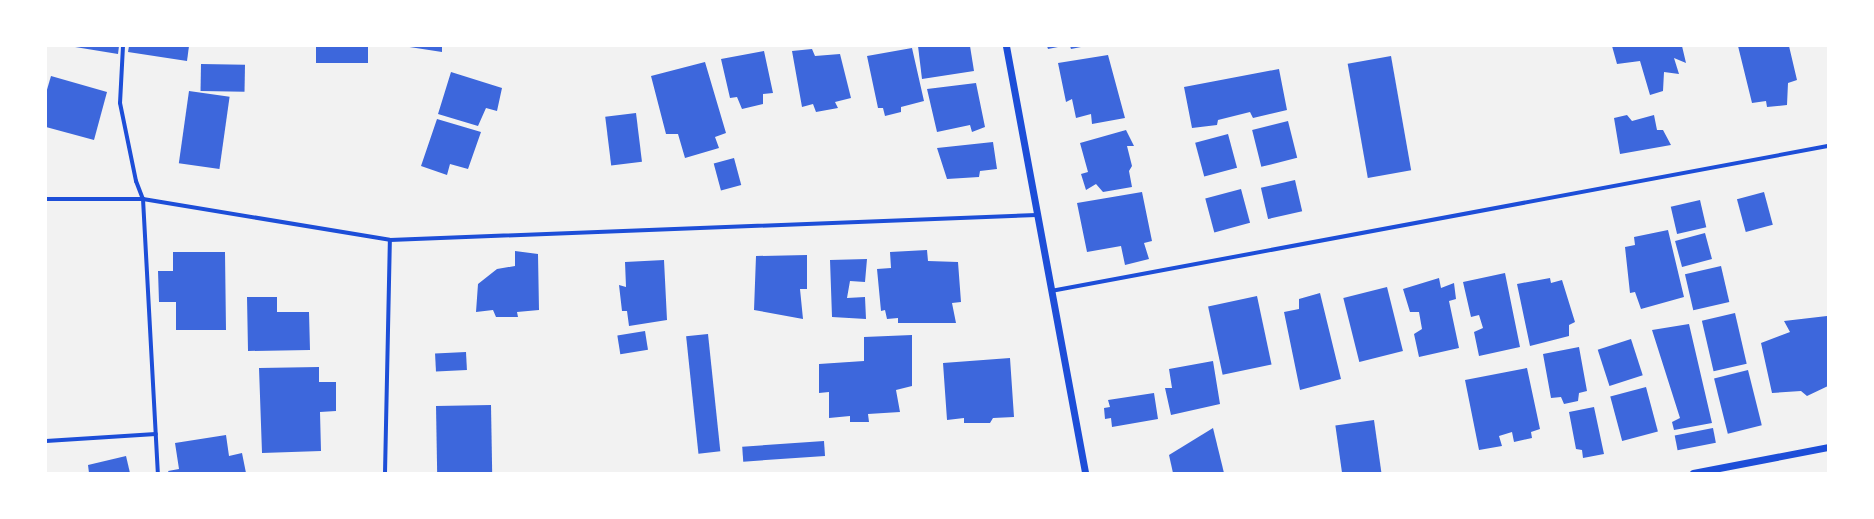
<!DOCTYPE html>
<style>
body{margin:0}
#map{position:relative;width:1874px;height:519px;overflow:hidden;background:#f2f2f2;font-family:Mulish,sans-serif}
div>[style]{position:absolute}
.building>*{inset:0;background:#3d67dc;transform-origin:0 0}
.minor>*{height:4px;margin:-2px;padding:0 2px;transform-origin:2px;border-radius:2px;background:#1d4ed8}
.tertiary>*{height:7px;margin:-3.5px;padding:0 3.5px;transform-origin:3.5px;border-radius:3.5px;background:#1d4ed8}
span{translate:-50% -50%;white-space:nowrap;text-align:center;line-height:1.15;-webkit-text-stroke:4px #fff;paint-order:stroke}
.frame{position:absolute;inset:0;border:47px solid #fff;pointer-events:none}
</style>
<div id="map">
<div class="building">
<i style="clip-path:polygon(69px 46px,119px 46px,118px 54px)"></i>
<i style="clip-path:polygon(129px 46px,189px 46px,187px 61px,128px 52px)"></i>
<i style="left:316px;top:46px;width:52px;height:17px"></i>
<i style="clip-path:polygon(403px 46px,442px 46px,442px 52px)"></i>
<i style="clip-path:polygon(918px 46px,970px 46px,974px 71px,922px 79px)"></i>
<i style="clip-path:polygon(1047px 46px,1058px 46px,1058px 47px,1048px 49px)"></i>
<i style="clip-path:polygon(1070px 46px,1080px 46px,1081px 47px,1071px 49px)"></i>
<i style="clip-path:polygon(1612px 46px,1682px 46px,1686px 63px,1674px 58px,1679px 74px,1664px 72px,1663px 91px,1650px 95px,1640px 61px,1617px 64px)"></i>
<i style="clip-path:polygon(1738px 46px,1789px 46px,1797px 80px,1788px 83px,1787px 105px,1767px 107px,1766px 101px,1752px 103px)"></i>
<i style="clip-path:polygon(912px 48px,924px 101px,901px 107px,901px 112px,885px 116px,883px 108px,878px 108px,867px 56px)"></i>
<i style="clip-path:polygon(812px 49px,815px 56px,840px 54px,851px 98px,835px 102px,838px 108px,816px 112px,813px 104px,802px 107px,792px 51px)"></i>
<i style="clip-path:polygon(764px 51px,773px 93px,763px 94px,763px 104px,742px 109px,737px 97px,730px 98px,721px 59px)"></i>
<i style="clip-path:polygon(1108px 55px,1125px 118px,1092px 124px,1091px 114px,1076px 118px,1072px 99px,1066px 102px,1058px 63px)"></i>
<i style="left:1391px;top:56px;width:116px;height:44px;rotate:80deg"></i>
<i style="clip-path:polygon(705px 62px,726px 133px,715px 137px,719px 148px,685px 158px,678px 134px,666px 134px,651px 76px)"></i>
<i style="left:201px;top:64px;width:44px;height:27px;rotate:1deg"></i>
<i style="clip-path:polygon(1279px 69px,1287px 110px,1253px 118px,1250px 112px,1218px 120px,1217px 125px,1192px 128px,1184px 87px)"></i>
<i style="clip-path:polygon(451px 72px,502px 88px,497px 111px,486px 108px,478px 126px,438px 114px)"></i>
<i style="clip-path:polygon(51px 76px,107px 92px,94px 140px,46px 127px,46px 93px)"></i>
<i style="clip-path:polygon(976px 83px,985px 127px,972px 132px,970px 125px,937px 132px,927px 89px)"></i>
<i style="left:189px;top:91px;width:41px;height:73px;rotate:8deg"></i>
<i style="left:636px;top:113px;width:49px;height:31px;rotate:83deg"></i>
<i style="clip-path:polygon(1627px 115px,1632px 121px,1654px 115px,1657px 130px,1663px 130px,1671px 145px,1620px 154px,1614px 118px)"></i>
<i style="clip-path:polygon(437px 119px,481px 132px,468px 169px,450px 164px,447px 175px,421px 166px)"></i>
<i style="left:1288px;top:121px;width:38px;height:37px;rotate:76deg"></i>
<i style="clip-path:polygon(1126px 130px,1134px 146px,1127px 146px,1132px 166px,1129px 171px,1132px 187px,1103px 192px,1096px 184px,1086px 190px,1081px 174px,1088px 172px,1080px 143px)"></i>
<i style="left:1228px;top:134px;width:35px;height:34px;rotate:75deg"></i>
<i style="clip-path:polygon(993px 142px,997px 169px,980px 171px,979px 177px,947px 179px,937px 148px)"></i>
<i style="left:734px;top:158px;width:28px;height:21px;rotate:75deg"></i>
<i style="left:1295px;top:180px;width:32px;height:35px;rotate:77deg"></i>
<i style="left:1241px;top:189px;width:35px;height:37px;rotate:75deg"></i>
<i style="clip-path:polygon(1142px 192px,1152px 241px,1144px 243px,1149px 259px,1125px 265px,1121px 246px,1087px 252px,1077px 203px)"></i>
<i style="left:1764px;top:192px;width:34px;height:28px;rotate:75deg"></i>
<i style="left:1700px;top:200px;width:28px;height:30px;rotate:77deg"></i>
<i style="clip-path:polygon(1668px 230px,1684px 297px,1641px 309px,1635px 292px,1630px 293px,1625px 247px,1635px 245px,1634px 237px)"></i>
<i style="left:1705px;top:233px;width:27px;height:31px;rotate:75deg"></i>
<i style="clip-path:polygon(927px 250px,928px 261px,958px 262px,961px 302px,952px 303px,956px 323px,898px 323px,898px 318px,887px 319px,885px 310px,881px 311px,877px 269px,891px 268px,890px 252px)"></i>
<i style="clip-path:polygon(515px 251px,538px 254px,539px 310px,517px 312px,518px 317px,496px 317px,493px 310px,476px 312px,478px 284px,497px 269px,515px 266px)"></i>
<i style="clip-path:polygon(173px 252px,225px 252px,226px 330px,176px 330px,176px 302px,159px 302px,158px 271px,173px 271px)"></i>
<i style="clip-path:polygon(807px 255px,807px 289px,800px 289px,803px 319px,754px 310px,756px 256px)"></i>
<i style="clip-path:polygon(867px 259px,865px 282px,850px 281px,847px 298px,865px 297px,866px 319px,832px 317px,830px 260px)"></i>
<i style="clip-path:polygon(664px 260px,667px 320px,629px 326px,627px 311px,622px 311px,619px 285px,626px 287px,625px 262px)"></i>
<i style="left:1721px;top:266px;width:37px;height:37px;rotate:77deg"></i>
<i style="clip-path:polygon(1505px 273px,1520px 347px,1479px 356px,1474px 332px,1483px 328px,1479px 315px,1471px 317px,1463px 282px)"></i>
<i style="clip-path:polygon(1439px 278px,1441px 288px,1454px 283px,1456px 299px,1449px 301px,1459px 348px,1419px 357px,1414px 334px,1422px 329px,1419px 312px,1410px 312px,1403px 289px)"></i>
<i style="clip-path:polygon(1550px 278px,1551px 283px,1562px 280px,1575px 322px,1569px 325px,1569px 336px,1530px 346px,1517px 284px)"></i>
<i style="left:1387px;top:287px;width:66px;height:45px;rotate:76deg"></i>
<i style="clip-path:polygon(1320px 293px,1341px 379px,1300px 390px,1284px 312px,1299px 309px,1299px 299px)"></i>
<i style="left:1257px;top:296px;width:70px;height:50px;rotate:78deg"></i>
<i style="clip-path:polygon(247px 297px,277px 297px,277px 312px,309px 312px,310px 350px,248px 351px)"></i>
<i style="left:1735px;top:313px;width:52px;height:34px;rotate:77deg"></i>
<i style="clip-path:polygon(1827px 316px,1828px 386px,1807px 396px,1801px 391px,1772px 393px,1761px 343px,1790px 332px,1784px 321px)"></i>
<i style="clip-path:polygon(1689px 324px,1712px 423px,1674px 430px,1672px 422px,1680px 418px,1652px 330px)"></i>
<i style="left:645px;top:331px;width:19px;height:28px;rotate:81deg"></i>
<i style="left:708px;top:334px;width:118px;height:22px;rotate:84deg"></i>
<i style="clip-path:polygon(912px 335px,912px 386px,896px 390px,900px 412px,868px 414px,869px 422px,850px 422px,850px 416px,829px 418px,829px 392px,819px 393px,819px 364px,864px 361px,864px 337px)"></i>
<i style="left:1631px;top:339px;width:38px;height:35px;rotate:72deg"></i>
<i style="clip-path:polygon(1579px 347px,1587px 391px,1579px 393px,1578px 401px,1564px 404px,1561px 397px,1551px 398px,1543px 354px)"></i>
<i style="left:466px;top:352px;width:18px;height:31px;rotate:87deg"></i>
<i style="clip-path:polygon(1010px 358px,1014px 417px,993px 418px,990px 423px,964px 423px,964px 418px,947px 420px,943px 363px)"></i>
<i style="clip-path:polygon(1213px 361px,1220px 404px,1171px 415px,1165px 388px,1172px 388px,1169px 369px)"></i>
<i style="clip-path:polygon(319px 367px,319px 382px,336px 382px,336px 411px,320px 412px,321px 451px,262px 453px,259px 368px)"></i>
<i style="clip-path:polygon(1527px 368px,1540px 429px,1531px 432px,1532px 438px,1514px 442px,1512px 432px,1499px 436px,1502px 446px,1479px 450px,1465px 380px)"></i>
<i style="left:1748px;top:370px;width:57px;height:35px;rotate:76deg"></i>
<i style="left:1646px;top:387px;width:46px;height:37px;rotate:75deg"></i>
<i style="clip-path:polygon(1154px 393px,1158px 419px,1112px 427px,1111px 418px,1105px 419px,1104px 408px,1110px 407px,1108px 400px)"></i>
<i style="left:491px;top:405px;width:68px;height:55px;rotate:89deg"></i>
<i style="clip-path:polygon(1594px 407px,1604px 454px,1583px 458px,1582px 450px,1576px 449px,1569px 412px)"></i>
<i style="left:1374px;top:420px;width:53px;height:39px;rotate:82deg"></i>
<i style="clip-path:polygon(1213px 428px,1224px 473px,1173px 473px,1169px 455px)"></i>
<i style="left:1713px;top:428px;width:15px;height:39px;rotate:79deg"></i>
<i style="clip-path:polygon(226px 435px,229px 456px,242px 453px,246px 473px,169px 473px,168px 471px,179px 469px,175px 443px)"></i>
<i style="left:824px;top:441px;width:15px;height:82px;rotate:86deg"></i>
<i style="clip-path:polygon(126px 456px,130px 473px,89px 473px,88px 465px)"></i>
</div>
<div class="minor">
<i style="left:123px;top:46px;width:57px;rotate:93deg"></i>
<i style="left:120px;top:103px;width:80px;rotate:78.4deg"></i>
<i style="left:136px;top:181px;width:19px;rotate:69deg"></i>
<i style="left:143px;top:199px;width:274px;rotate:86.9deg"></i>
<i style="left:46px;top:199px;width:97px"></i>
<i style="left:143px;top:199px;width:250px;rotate:9.4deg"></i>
<i style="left:390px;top:240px;width:647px;rotate:-2.21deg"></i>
<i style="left:1051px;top:291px;width:790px;rotate:-10.57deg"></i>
<i style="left:46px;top:441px;width:110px;rotate:-3.6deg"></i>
<i style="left:385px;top:473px;width:233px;rotate:-88.8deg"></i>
</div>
<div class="tertiary">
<i style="left:1006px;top:46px;width:434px;rotate:79.5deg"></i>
<i style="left:1693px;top:473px;width:137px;rotate:-10.9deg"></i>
</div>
<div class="frame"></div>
</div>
